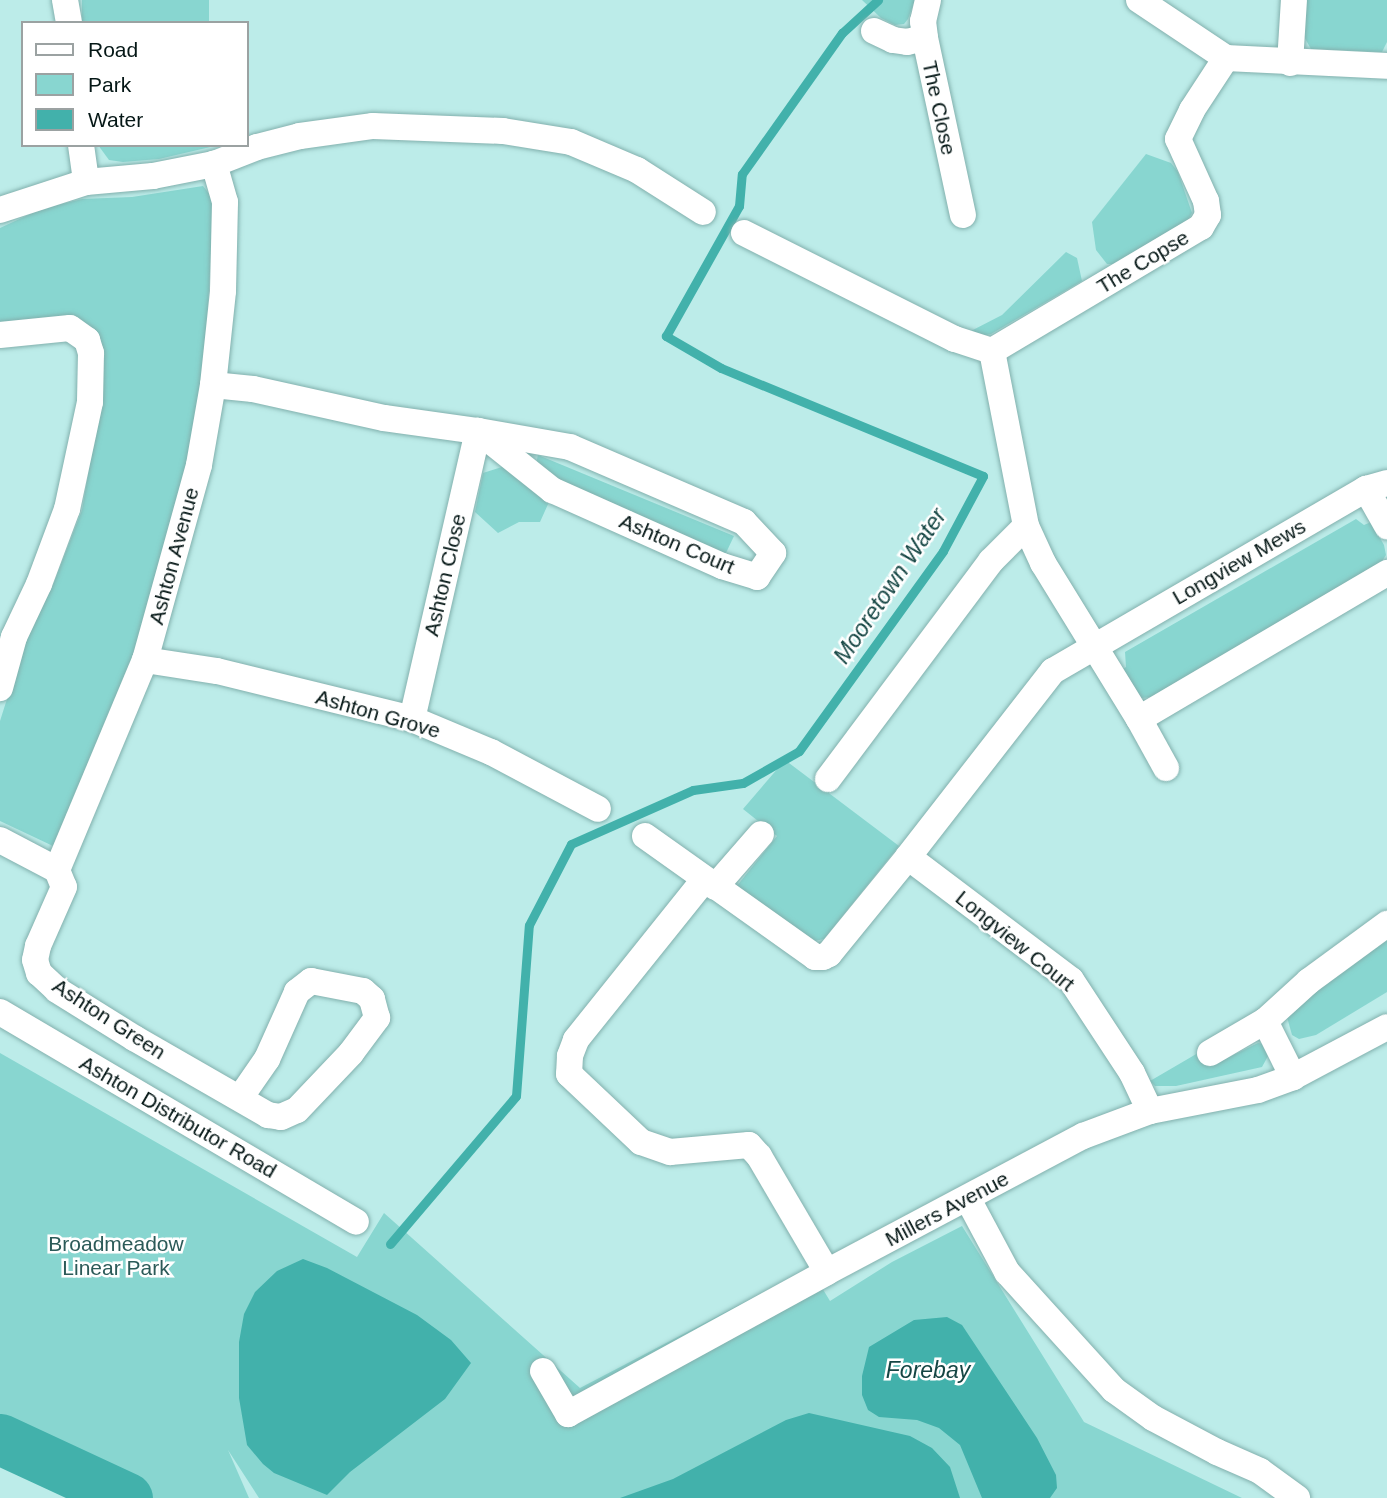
<!DOCTYPE html>
<style>
body{margin:0}
#map{position:relative;width:1387px;height:1498px;overflow:hidden;background:#bcece9;font-family:Arial,sans-serif}
div>[style]{position:absolute}
.green>*{inset:0;background:#88d6d0;transform-origin:0 0}
.water>*{inset:0;background:#42b1ab}
.stream>*{height:9px;margin:-4.5px;padding:0 4.5px;transform-origin:4.5px;border-radius:4.5px;background:#42b1ab}
.river>*{height:51px;margin:-25.5px;padding:0 25.5px;transform-origin:25.5px;border-radius:25.5px;background:#42b1ab}
.roads{filter:drop-shadow(0 0 2px #82b0ad) drop-shadow(0 0 2px #82b0ad)}
.street>*{height:26px;margin:-13px;padding:0 13px;transform-origin:13px;border-radius:13px;background:#fff}
span{translate:-50% -50%;white-space:nowrap;text-align:center;line-height:1.15;-webkit-text-stroke:5px #fff;paint-order:stroke}
.street-label{font-size:21px;color:#051716}
.park-label{font-size:21px;color:#2b5a58}
.water-label{font-size:23px;color:#154644;font-style:italic}
.legend{position:absolute;left:21px;top:21px;width:228px;height:126px;box-sizing:border-box;background:#fff;border:2px solid #9ba2a2;margin:0;padding:9px 12px;list-style:none;font-size:21px;color:#051716}
.legend li{display:flex;align-items:center;gap:14px;height:35px}
.legend b{width:35px;border:2px solid #9ba2a2}
</style>
<div id="map">
<div class="green">
<i style="left:82px;top:0;width:127px;height:23px"></i>
<i style="clip-path:polygon(862px 0,915px 0,908px 19px,904px 24px,895px 25px,881px 18px)"></i>
<i style="clip-path:polygon(1305px 0,1387px 0,1387px 42px,1382px 52px,1311px 49px,1302px 33px)"></i>
<i style="clip-path:polygon(98px 145px,219px 145px,159px 159px,123px 162px,109px 160px)"></i>
<i style="clip-path:polygon(1146px 154px,1171px 163px,1178px 172px,1192px 213px,1187px 222px,1118px 264px,1107px 264px,1096px 250px,1092px 222px)"></i>
<i style="clip-path:polygon(203px 186px,214px 200px,204px 378px,170px 540px,135px 658px,53px 846px,0 821px,0 721px,26px 639px,53px 585px,82px 510px,94px 440px,98px 345px,0 325px,0 228px,41px 209px,82px 199px,132px 197px)"></i>
<i style="clip-path:polygon(1066px 252px,1077px 258px,1082px 281px,991px 334px,981px 336px,969px 332px,1002px 315px)"></i>
<i style="clip-path:polygon(538px 455px,734px 536px,725px 555px,561px 483px,536px 464px)"></i>
<i style="clip-path:polygon(505px 466px,549px 502px,540px 522px,519px 522px,498px 533px,475px 512px,483px 473px)"></i>
<i style="clip-path:polygon(1356px 519px,1364px 525px,1371px 522px,1384px 545px,1386px 555px,1381px 563px,1152px 697px,1141px 698px,1133px 692px,1120px 671px,1126px 667px,1125px 652px)"></i>
<i style="clip-path:polygon(785px 760px,899px 846px,824px 939px,810px 942px,736px 887px,777px 836px,743px 809px)"></i>
<i style="clip-path:polygon(1387px 936px,1387px 992px,1316px 1035px,1299px 1039px,1292px 1035px,1287px 1017px,1292px 1010px)"></i>
<i style="clip-path:polygon(1258px 1043px,1263px 1044px,1268px 1056px,1262px 1067px,1176px 1086px,1155px 1086px,1150px 1081px,1198px 1053px,1209px 1067px)"></i>
<i style="clip-path:polygon(0 1053px,357px 1257px,384px 1213px,580px 1388px,810px 1268px,830px 1301px,892px 1262px,962px 1226px,1084px 1422px,1242px 1498px,259px 1498px,228px 1450px,249px 1498px,117px 1498px,67px 1478px,0 1445px)"></i>
</div>
<div class="water">
<i style="clip-path:polygon(303px 1259px,327px 1268px,417px 1315px,451px 1340px,471px 1363px,445px 1399px,350px 1472px,327px 1495px,274px 1473px,263px 1464px,247px 1445px,239px 1398px,239px 1342px,244px 1314px,255px 1292px,277px 1271px)"></i>
<i style="clip-path:polygon(947px 1317px,962px 1325px,1037px 1438px,1056px 1475px,1057px 1488px,1050px 1498px,982px 1498px,960px 1445px,939px 1428px,917px 1420px,879px 1417px,868px 1410px,862px 1395px,862px 1376px,869px 1347px,914px 1320px)"></i>
<i style="clip-path:polygon(809px 1413px,910px 1436px,932px 1448px,950px 1467px,960px 1498px,620px 1498px,673px 1479px,786px 1420px)"></i>
</div>
<div class="stream">
<i style="left:390px;top:1244px;width:194px;rotate:-49.6deg"></i>
<i style="left:516px;top:1096px;width:171px;rotate:-85.7deg"></i>
<i style="left:529px;top:925px;width:91px;rotate:-62.6deg"></i>
<i style="left:571px;top:844px;width:133px;rotate:-23.9deg"></i>
<i style="left:693px;top:790px;width:50px;rotate:-8deg"></i>
<i style="left:743px;top:783px;width:64px;rotate:-29.7deg"></i>
<i style="left:799px;top:751px;width:246px;rotate:-54.2deg"></i>
<i style="left:943px;top:551px;width:85px;rotate:-61.9deg"></i>
<i style="left:983px;top:476px;width:283px;rotate:-157.6deg"></i>
<i style="left:721px;top:368px;width:64px;rotate:-149.8deg"></i>
<i style="left:666px;top:336px;width:149px;rotate:-60.7deg"></i>
<i style="left:739px;top:206px;width:32px;rotate:-85deg"></i>
<i style="left:742px;top:174px;width:173px;rotate:-54.7deg"></i>
<i style="left:842px;top:33px;width:49px;rotate:-42.5deg"></i>
</div>
<div class="river">
<i style="left:0;top:1439px;width:140px;rotate:24.9deg"></i>
</div>
<div class="roads">
<div class="street">
<i style="left:65px;top:0;width:23px;rotate:80deg"></i>
<i style="left:928px;top:0;width:22px;rotate:103deg"></i>
<i style="left:923px;top:21px;width:17px;rotate:83deg"></i>
<i style="left:925px;top:38px;width:181px;rotate:77.9deg"></i>
<i style="left:1139px;top:0;width:105px;rotate:33.7deg"></i>
<i style="left:1226px;top:58px;width:161px;rotate:2.8deg"></i>
<i style="left:874px;top:31px;width:21px;rotate:25deg"></i>
<i style="left:893px;top:40px;width:14px;rotate:8deg"></i>
<i style="left:907px;top:42px;width:18px;rotate:-13deg"></i>
<i style="left:1290px;top:63px;width:63px;rotate:-86.4deg"></i>
<i style="left:81px;top:145px;width:37px;rotate:82deg"></i>
<i style="left:0;top:210px;width:90px;rotate:-18deg"></i>
<i style="left:86px;top:182px;width:67px;rotate:-5.1deg"></i>
<i style="left:153px;top:176px;width:62px;rotate:-11.1deg"></i>
<i style="left:214px;top:164px;width:46px;rotate:-21.6deg"></i>
<i style="left:257px;top:147px;width:44px;rotate:-14.3deg"></i>
<i style="left:300px;top:136px;width:74px;rotate:-7.8deg"></i>
<i style="left:373px;top:126px;width:130px;rotate:2.2deg"></i>
<i style="left:503px;top:131px;width:69px;rotate:9.2deg"></i>
<i style="left:571px;top:142px;width:72px;rotate:23deg"></i>
<i style="left:637px;top:170px;width:78px;rotate:32.5deg"></i>
<i style="left:744px;top:233px;width:236px;rotate:26.7deg"></i>
<i style="left:955px;top:339px;width:39px;rotate:18deg"></i>
<i style="left:992px;top:351px;width:178px;rotate:79deg"></i>
<i style="left:1026px;top:526px;width:41px;rotate:65.3deg"></i>
<i style="left:1043px;top:563px;width:183px;rotate:58.4deg"></i>
<i style="left:1139px;top:719px;width:288px;rotate:-30.5deg"></i>
<i style="left:0;top:335px;width:70px;rotate:-5.7deg"></i>
<i style="left:70px;top:328px;width:21px;rotate:35deg"></i>
<i style="left:87px;top:340px;width:14px;rotate:73deg"></i>
<i style="left:91px;top:353px;width:49px;rotate:91.2deg"></i>
<i style="left:90px;top:402px;width:109px;rotate:102.1deg"></i>
<i style="left:67px;top:509px;width:80px;rotate:110.5deg"></i>
<i style="left:39px;top:584px;width:59px;rotate:115.3deg"></i>
<i style="left:14px;top:637px;width:53px;rotate:105.4deg"></i>
<i style="left:992px;top:351px;width:243px;rotate:-30.7deg"></i>
<i style="left:1201px;top:227px;width:14px;rotate:-60deg"></i>
<i style="left:1208px;top:215px;width:14px;rotate:-98deg"></i>
<i style="left:1206px;top:201px;width:68px;rotate:-114.3deg"></i>
<i style="left:1178px;top:139px;width:32px;rotate:-64deg"></i>
<i style="left:1192px;top:110px;width:62px;rotate:-56.8deg"></i>
<i style="left:213px;top:385px;width:40px;rotate:5.7deg"></i>
<i style="left:253px;top:389px;width:134px;rotate:12.5deg"></i>
<i style="left:384px;top:418px;width:95px;rotate:7.9deg"></i>
<i style="left:478px;top:431px;width:95px;rotate:38.6deg"></i>
<i style="left:552px;top:490px;width:186px;rotate:24.1deg"></i>
<i style="left:722px;top:566px;width:37px;rotate:17deg"></i>
<i style="left:757px;top:577px;width:29px;rotate:-56deg"></i>
<i style="left:773px;top:553px;width:42px;rotate:-133.1deg"></i>
<i style="left:744px;top:522px;width:189px;rotate:-156.7deg"></i>
<i style="left:570px;top:447px;width:93px;rotate:-170.1deg"></i>
<i style="left:478px;top:431px;width:295px;rotate:102.9deg"></i>
<i style="left:1366px;top:489px;width:43px;rotate:60.4deg"></i>
<i style="left:145px;top:660px;width:73px;rotate:8.7deg"></i>
<i style="left:217px;top:671px;width:201px;rotate:13.8deg"></i>
<i style="left:412px;top:719px;width:86px;rotate:22.7deg"></i>
<i style="left:491px;top:752px;width:121px;rotate:28deg"></i>
<i style="left:1139px;top:719px;width:56px;rotate:61.1deg"></i>
<i style="left:828px;top:779px;width:272px;rotate:-53.2deg"></i>
<i style="left:991px;top:561px;width:49px;rotate:-45deg"></i>
<i style="left:645px;top:836px;width:209px;rotate:35.4deg"></i>
<i style="left:815px;top:957px;width:8px"></i>
<i style="left:823px;top:957px;width:7px;rotate:-27deg"></i>
<i style="left:829px;top:954px;width:125px;rotate:-50.8deg"></i>
<i style="left:908px;top:857px;width:236px;rotate:-52.1deg"></i>
<i style="left:1053px;top:671px;width:362px;rotate:-30.2deg"></i>
<i style="left:1366px;top:489px;width:22px;rotate:-16deg"></i>
<i style="left:0;top:840px;width:64px;rotate:27.8deg"></i>
<i style="left:908px;top:857px;width:204px;rotate:37deg"></i>
<i style="left:1071px;top:980px;width:111px;rotate:56.7deg"></i>
<i style="left:1132px;top:1073px;width:42px;rotate:64.7deg"></i>
<i style="left:57px;top:870px;width:18px;rotate:68deg"></i>
<i style="left:64px;top:887px;width:64px;rotate:113.8deg"></i>
<i style="left:38px;top:946px;width:14px;rotate:102deg"></i>
<i style="left:35px;top:960px;width:14px;rotate:73deg"></i>
<i style="left:39px;top:973px;width:25px;rotate:43deg"></i>
<i style="left:57px;top:990px;width:91px;rotate:31.9deg"></i>
<i style="left:134px;top:1038px;width:155px;rotate:29.9deg"></i>
<i style="left:268px;top:1115px;width:13px;rotate:9deg"></i>
<i style="left:281px;top:1117px;width:17px;rotate:-24deg"></i>
<i style="left:297px;top:1110px;width:79px;rotate:-46.5deg"></i>
<i style="left:351px;top:1053px;width:44px;rotate:-53.4deg"></i>
<i style="left:377px;top:1018px;width:20px;rotate:-105deg"></i>
<i style="left:372px;top:999px;width:12px;rotate:-138deg"></i>
<i style="left:363px;top:991px;width:53px;rotate:-169.1deg"></i>
<i style="left:311px;top:981px;width:18px;rotate:142deg"></i>
<i style="left:297px;top:992px;width:73px;rotate:114.1deg"></i>
<i style="left:267px;top:1059px;width:47px;rotate:124.7deg"></i>
<i style="left:57px;top:870px;width:228px;rotate:-67.3deg"></i>
<i style="left:145px;top:660px;width:202px;rotate:-74.5deg"></i>
<i style="left:199px;top:465px;width:81px;rotate:-80.1deg"></i>
<i style="left:213px;top:385px;width:95px;rotate:-83.9deg"></i>
<i style="left:223px;top:291px;width:89px;rotate:-88.7deg"></i>
<i style="left:225px;top:202px;width:40px;rotate:-106deg"></i>
<i style="left:704px;top:880px;width:205px;rotate:128.7deg"></i>
<i style="left:576px;top:1040px;width:17px;rotate:111deg"></i>
<i style="left:570px;top:1056px;width:18px;rotate:93deg"></i>
<i style="left:569px;top:1074px;width:99px;rotate:43.4deg"></i>
<i style="left:641px;top:1142px;width:31px;rotate:19deg"></i>
<i style="left:670px;top:1152px;width:79px;rotate:-5.1deg"></i>
<i style="left:749px;top:1145px;width:15px;rotate:48deg"></i>
<i style="left:759px;top:1156px;width:134px;rotate:59.6deg"></i>
<i style="left:715px;top:887px;width:70px;rotate:-49deg"></i>
<i style="left:0;top:1012px;width:413px;rotate:30.5deg"></i>
<i style="left:1265px;top:1021px;width:63px;rotate:63.4deg"></i>
<i style="left:1210px;top:1053px;width:64px;rotate:-30.2deg"></i>
<i style="left:1265px;top:1021px;width:59px;rotate:-42.3deg"></i>
<i style="left:1309px;top:981px;width:97px;rotate:-36.2deg"></i>
<i style="left:968px;top:1199px;width:83px;rotate:61.9deg"></i>
<i style="left:1007px;top:1272px;width:159px;rotate:47.8deg"></i>
<i style="left:1114px;top:1390px;width:48px;rotate:35.7deg"></i>
<i style="left:1153px;top:1418px;width:72px;rotate:28deg"></i>
<i style="left:1217px;top:1452px;width:47px;rotate:23.8deg"></i>
<i style="left:1260px;top:1471px;width:46px;rotate:36.1deg"></i>
<i style="left:543px;top:1371px;width:50px;rotate:59.8deg"></i>
<i style="left:568px;top:1414px;width:295px;rotate:-28.7deg"></i>
<i style="left:827px;top:1272px;width:290px;rotate:-28deg"></i>
<i style="left:1083px;top:1136px;width:72px;rotate:-20.5deg"></i>
<i style="left:1150px;top:1111px;width:110px;rotate:-11deg"></i>
<i style="left:1258px;top:1090px;width:37px;rotate:-20deg"></i>
<i style="left:1293px;top:1077px;width:106px;rotate:-28deg"></i>
</div>
</div>
<div class="street-label">
<span style="left:939px;top:108px;rotate:78deg">The Close</span>
<span style="left:1143px;top:262px;rotate:-31deg">The Copse</span>
<span style="left:677px;top:544px;rotate:23deg">Ashton Court</span>
<span style="left:174px;top:556px;rotate:-75deg">Ashton Avenue</span>
<span style="left:1239px;top:562px;rotate:-30deg">Longview Mews</span>
<span style="left:445px;top:575px;rotate:-77deg">Ashton Close</span>
<span style="left:378px;top:714px;rotate:16deg">Ashton Grove</span>
<span style="left:1015px;top:941px;rotate:39deg">Longview Court</span>
<span style="left:109px;top:1019px;rotate:33deg">Ashton Green</span>
<span style="left:178px;top:1117px;rotate:30deg">Ashton Distributor Road</span>
<span style="left:947px;top:1209px;rotate:-28deg">Millers Avenue</span>
</div>
<div class="park-label">
<span style="left:116px;top:1256px">Broadmeadow<br>Linear Park</span>
</div>
<div class="water-label">
<span style="left:890px;top:586px;rotate:-56deg">Mooretown Water</span>
<span style="left:928px;top:1370px">Forebay</span>
</div>
<ul class="legend">
<li><b style="height:9px;background:#fff"></b>Road</li>
<li><b style="height:19px;background:#88d6d0"></b>Park</li>
<li><b style="height:19px;background:#42b1ab"></b>Water</li>
</ul>
</div>
